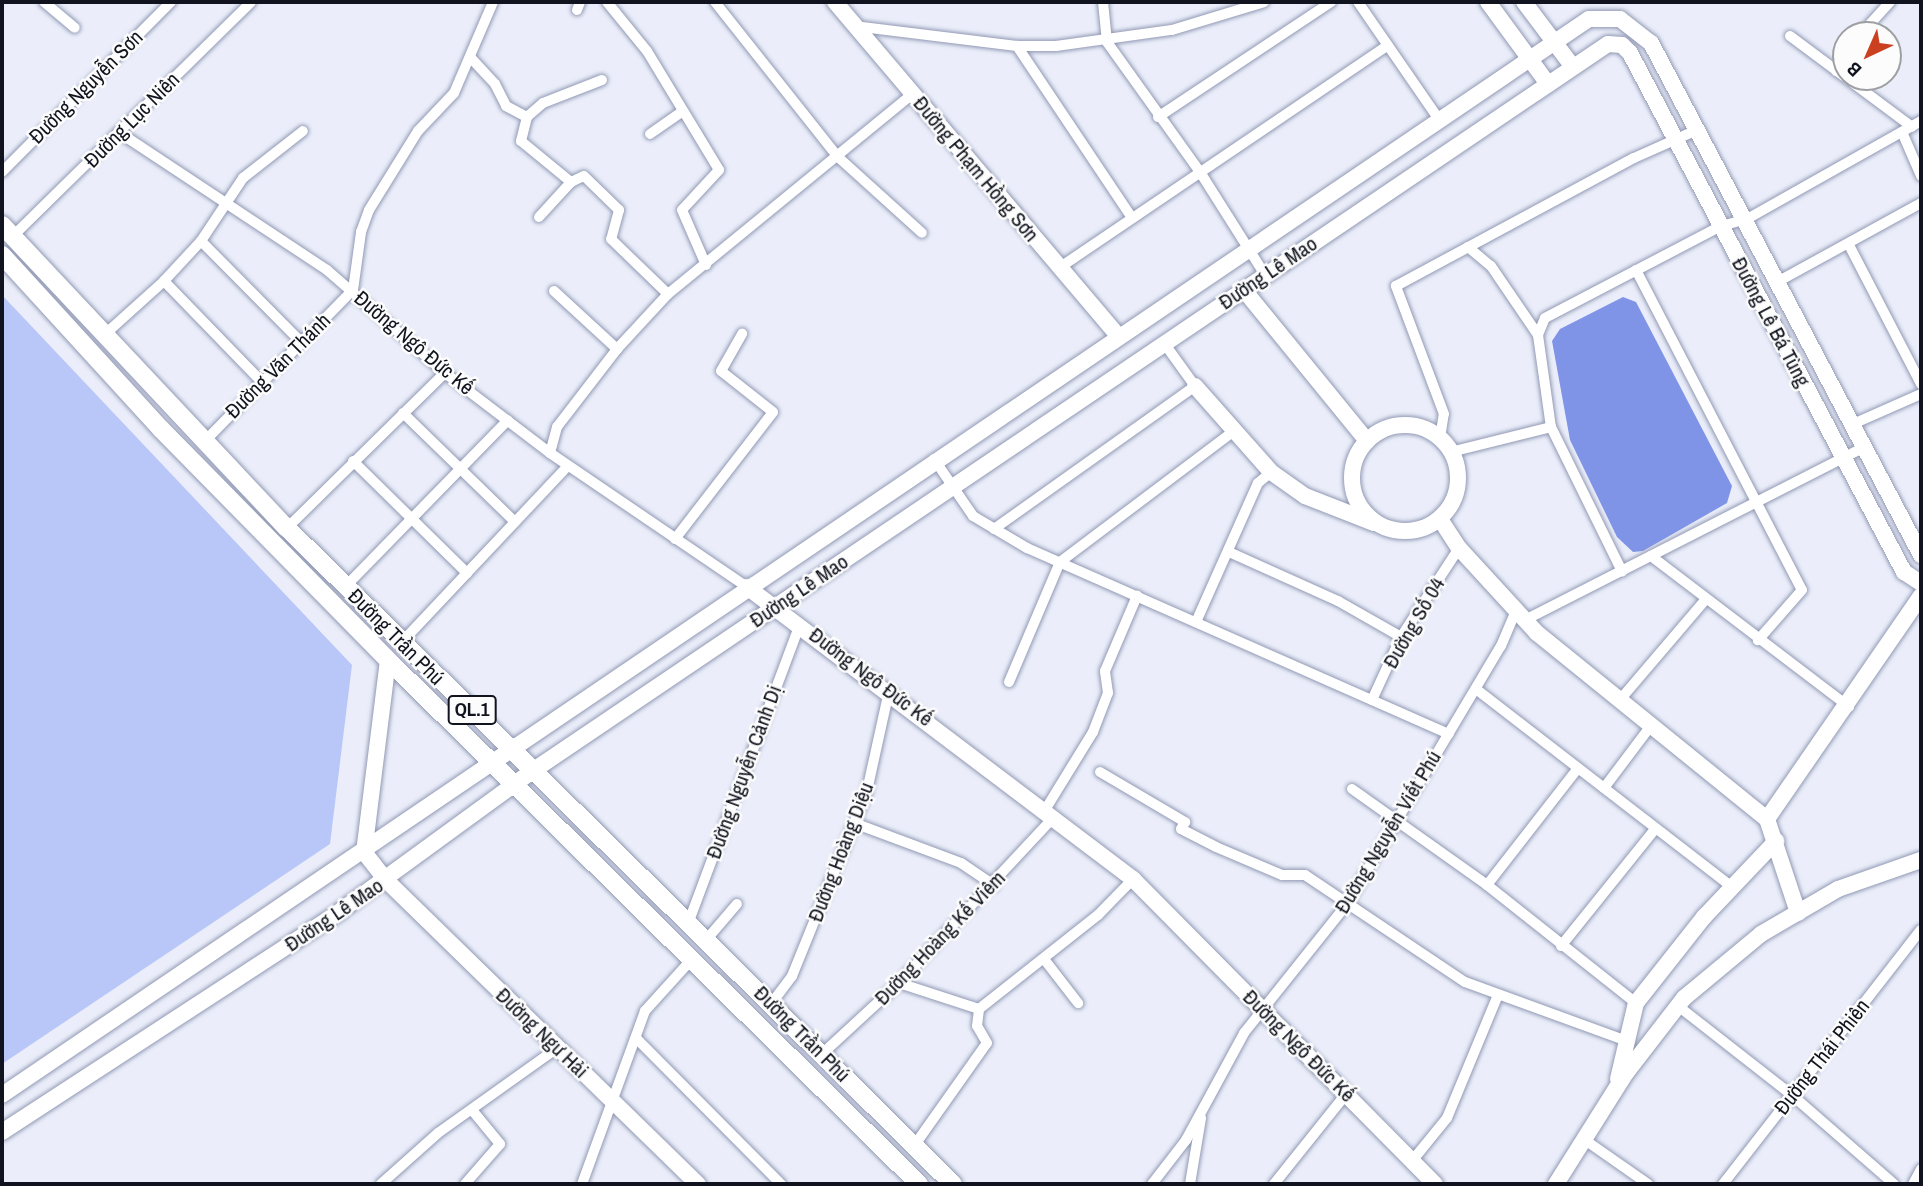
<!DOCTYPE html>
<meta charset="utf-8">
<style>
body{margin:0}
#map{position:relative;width:1923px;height:1186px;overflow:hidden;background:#ebeefa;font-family:"Archivo Narrow",sans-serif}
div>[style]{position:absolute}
.green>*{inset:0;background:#b9c7f8}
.water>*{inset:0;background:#7f94e7}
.roads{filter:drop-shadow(0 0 2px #9199b4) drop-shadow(0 0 2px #9199b4)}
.street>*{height:10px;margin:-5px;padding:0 5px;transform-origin:5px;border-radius:5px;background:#fff}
.secondary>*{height:16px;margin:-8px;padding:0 8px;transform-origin:8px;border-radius:8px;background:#fff}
.secondary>.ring{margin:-8px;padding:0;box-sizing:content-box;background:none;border:16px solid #fff;border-radius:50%}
.primary>*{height:18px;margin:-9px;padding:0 9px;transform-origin:9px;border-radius:9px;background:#fff}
span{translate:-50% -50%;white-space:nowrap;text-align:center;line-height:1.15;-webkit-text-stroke:5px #fcfcfc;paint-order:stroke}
.shield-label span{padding:2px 5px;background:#fcfcfc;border:2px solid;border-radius:5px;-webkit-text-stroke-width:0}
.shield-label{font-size:19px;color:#11141e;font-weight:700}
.street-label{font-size:21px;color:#11141e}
.frame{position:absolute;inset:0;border:4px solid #11141e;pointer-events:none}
.north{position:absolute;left:1832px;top:21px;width:70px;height:70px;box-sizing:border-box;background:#fcfcfc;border:2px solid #9e9fa3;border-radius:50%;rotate:224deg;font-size:19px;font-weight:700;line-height:28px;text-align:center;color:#11141e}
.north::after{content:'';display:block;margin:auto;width:24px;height:32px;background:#ca4021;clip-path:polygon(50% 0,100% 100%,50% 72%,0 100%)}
</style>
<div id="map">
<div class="green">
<i style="clip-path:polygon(2px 295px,352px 665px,330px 844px,2px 1064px)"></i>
</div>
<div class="water">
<i style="clip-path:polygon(1623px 297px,1636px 302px,1732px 486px,1727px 503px,1643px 551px,1633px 552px,1617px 537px,1570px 440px,1552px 341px,1560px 329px)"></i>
</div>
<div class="roads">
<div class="street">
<i style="left:44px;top:2px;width:40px;rotate:40deg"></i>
<i style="left:607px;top:2px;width:63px;rotate:50.8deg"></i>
<i style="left:647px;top:51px;width:139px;rotate:58.8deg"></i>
<i style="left:719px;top:170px;width:54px;rotate:132.8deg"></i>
<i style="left:682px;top:210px;width:60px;rotate:66.4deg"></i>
<i style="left:715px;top:2px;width:198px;rotate:51.6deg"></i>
<i style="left:838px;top:157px;width:113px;rotate:42.1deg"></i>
<i style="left:1103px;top:2px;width:40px;rotate:84.3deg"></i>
<i style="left:1107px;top:42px;width:160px;rotate:54.4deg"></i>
<i style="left:1200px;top:172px;width:122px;rotate:57.7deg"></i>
<i style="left:1358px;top:2px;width:141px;rotate:55.4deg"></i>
<i style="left:577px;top:10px;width:9px;rotate:-69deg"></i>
<i style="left:854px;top:26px;width:164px;rotate:7deg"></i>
<i style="left:1017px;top:46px;width:39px"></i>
<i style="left:1056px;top:46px;width:117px;rotate:-7.9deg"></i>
<i style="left:1172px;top:30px;width:96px;rotate:-16.9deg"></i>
<i style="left:1860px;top:35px;width:45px;rotate:-47.7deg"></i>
<i style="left:1790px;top:36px;width:152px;rotate:36.7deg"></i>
<i style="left:1017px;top:46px;width:207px;rotate:56.2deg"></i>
<i style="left:470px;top:57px;width:37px;rotate:47deg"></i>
<i style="left:495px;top:84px;width:25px;rotate:63deg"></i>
<i style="left:506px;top:106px;width:24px;rotate:28deg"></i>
<i style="left:1836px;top:71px;width:19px;rotate:-58deg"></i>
<i style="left:602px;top:80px;width:63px;rotate:158.7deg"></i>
<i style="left:543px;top:103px;width:21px;rotate:139deg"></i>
<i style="left:527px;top:117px;width:25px;rotate:104deg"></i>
<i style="left:521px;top:141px;width:65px;rotate:39.4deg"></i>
<i style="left:571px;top:182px;width:14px;rotate:-25deg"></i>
<i style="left:584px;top:176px;width:49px;rotate:44.2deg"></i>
<i style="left:619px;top:210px;width:30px;rotate:105deg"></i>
<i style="left:611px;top:239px;width:79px;rotate:44deg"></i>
<i style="left:1158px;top:117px;width:208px;rotate:-33.6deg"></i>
<i style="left:1902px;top:132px;width:48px;rotate:66.6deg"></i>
<i style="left:120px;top:133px;width:248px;rotate:33.5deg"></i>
<i style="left:327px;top:270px;width:157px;rotate:41.1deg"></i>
<i style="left:445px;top:373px;width:132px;rotate:37.3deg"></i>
<i style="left:550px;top:453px;width:238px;rotate:34.2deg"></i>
<i style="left:650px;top:134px;width:40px;rotate:-34.9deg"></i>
<i style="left:2px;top:172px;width:240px;rotate:-45.2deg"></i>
<i style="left:539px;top:217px;width:47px;rotate:-47.6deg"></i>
<i style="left:12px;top:237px;width:335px;rotate:-44.5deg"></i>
<i style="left:201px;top:241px;width:144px;rotate:45.3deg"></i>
<i style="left:1849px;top:245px;width:157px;rotate:62.6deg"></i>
<i style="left:1468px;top:247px;width:30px;rotate:40deg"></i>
<i style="left:1491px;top:266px;width:83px;rotate:55.7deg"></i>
<i style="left:1538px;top:335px;width:93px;rotate:82deg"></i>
<i style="left:1551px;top:427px;width:161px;rotate:63.8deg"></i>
<i style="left:1059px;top:268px;width:397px;rotate:-34.1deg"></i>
<i style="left:1636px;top:270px;width:360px;rotate:62.6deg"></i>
<i style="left:1802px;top:590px;width:67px;rotate:131.3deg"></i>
<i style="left:164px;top:281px;width:141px;rotate:45.9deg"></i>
<i style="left:1779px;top:281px;width:162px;rotate:-28.8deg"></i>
<i style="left:554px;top:291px;width:86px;rotate:42.6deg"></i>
<i style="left:1538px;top:335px;width:18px;rotate:-68deg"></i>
<i style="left:1545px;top:318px;width:199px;rotate:-27.6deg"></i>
<i style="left:1721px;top:226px;width:27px;rotate:-15deg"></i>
<i style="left:1747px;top:219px;width:200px;rotate:-29.4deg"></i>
<i style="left:103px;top:336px;width:82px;rotate:-42deg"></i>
<i style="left:164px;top:281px;width:54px;rotate:-47.2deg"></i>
<i style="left:201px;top:241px;width:76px;rotate:-56.3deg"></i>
<i style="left:243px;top:178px;width:76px;rotate:-38.1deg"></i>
<i style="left:403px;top:413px;width:156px;rotate:44.2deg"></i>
<i style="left:1853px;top:424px;width:74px;rotate:-23.8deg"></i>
<i style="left:1440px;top:438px;width:24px;rotate:-81deg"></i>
<i style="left:1444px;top:414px;width:137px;rotate:-110.6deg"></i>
<i style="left:1396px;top:286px;width:270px;rotate:-28.3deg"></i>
<i style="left:1634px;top:158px;width:71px;rotate:-24deg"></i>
<i style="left:204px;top:442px;width:213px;rotate:-45.6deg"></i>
<i style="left:353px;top:290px;width:59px;rotate:-82.1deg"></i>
<i style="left:361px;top:232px;width:23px;rotate:-70deg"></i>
<i style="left:369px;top:210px;width:93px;rotate:-58.2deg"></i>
<i style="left:418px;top:131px;width:52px;rotate:-46.5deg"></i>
<i style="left:454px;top:93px;width:99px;rotate:-66.8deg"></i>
<i style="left:1451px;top:452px;width:103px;rotate:-14deg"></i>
<i style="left:550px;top:453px;width:27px;rotate:-75deg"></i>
<i style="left:557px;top:427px;width:98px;rotate:-52.4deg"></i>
<i style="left:617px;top:349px;width:75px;rotate:-47.2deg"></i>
<i style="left:668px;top:294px;width:315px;rotate:-39.3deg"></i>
<i style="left:934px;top:459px;width:69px;rotate:55.6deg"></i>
<i style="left:973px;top:516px;width:63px;rotate:30.7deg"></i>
<i style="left:1027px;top:548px;width:461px;rotate:23.8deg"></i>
<i style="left:353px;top:461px;width:160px;rotate:44.5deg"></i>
<i style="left:287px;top:528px;width:221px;rotate:-44.5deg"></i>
<i style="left:994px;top:529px;width:247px;rotate:-35.4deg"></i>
<i style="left:1195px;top:386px;width:53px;rotate:-125.8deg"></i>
<i style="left:675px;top:539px;width:160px;rotate:-52.3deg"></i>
<i style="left:773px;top:412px;width:66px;rotate:-141.7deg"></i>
<i style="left:721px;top:371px;width:43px;rotate:-60.4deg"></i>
<i style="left:1229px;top:552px;width:120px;rotate:24.2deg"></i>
<i style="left:1338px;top:601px;width:73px;rotate:29.7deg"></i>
<i style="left:1651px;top:556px;width:249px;rotate:37.3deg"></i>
<i style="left:345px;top:587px;width:233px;rotate:-45.7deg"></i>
<i style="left:1525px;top:620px;width:381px;rotate:-27deg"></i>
<i style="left:1196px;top:622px;width:152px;rotate:-66deg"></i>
<i style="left:1258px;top:483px;width:17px;rotate:-40deg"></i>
<i style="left:401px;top:643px;width:243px;rotate:-46.7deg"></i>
<i style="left:1009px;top:682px;width:130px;rotate:-67deg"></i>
<i style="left:1060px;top:562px;width:219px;rotate:-37deg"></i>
<i style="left:1476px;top:689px;width:324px;rotate:37.7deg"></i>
<i style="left:1372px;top:700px;width:69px;rotate:-65.3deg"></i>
<i style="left:1401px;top:637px;width:106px;rotate:-56.9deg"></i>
<i style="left:1619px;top:701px;width:134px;rotate:-49.5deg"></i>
<i style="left:1100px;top:772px;width:99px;rotate:30.5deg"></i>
<i style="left:1185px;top:822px;width:8px;rotate:120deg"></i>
<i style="left:1181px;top:829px;width:39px;rotate:27deg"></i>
<i style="left:1216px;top:847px;width:72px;rotate:23deg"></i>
<i style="left:1282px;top:875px;width:23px"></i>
<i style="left:1305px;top:875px;width:192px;rotate:33.8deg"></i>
<i style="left:1465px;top:982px;width:172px;rotate:20deg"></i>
<i style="left:1604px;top:788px;width:76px;rotate:-53deg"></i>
<i style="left:1352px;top:789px;width:166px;rotate:35.4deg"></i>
<i style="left:1487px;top:885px;width:190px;rotate:38.4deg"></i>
<i style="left:1045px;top:810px;width:92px;rotate:-58.4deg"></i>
<i style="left:1093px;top:732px;width:42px;rotate:-69deg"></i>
<i style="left:1108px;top:693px;width:22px;rotate:-98deg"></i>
<i style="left:1105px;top:671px;width:82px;rotate:-66.9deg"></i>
<i style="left:854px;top:823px;width:114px;rotate:20.5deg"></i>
<i style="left:961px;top:863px;width:40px;rotate:34deg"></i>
<i style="left:1487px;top:885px;width:148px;rotate:-52.1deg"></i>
<i style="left:689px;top:921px;width:317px;rotate:-69.5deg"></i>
<i style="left:707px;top:939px;width:46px;rotate:-49.4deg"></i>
<i style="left:1561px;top:946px;width:151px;rotate:-51.2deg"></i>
<i style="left:1044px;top:959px;width:56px;rotate:52.3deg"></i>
<i style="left:899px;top:983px;width:84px;rotate:18deg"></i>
<i style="left:771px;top:1004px;width:35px;rotate:-53deg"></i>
<i style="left:792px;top:976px;width:200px;rotate:-67.9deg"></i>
<i style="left:867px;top:791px;width:102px;rotate:-77.6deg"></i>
<i style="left:1678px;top:1006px;width:146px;rotate:38deg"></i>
<i style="left:1793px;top:1096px;width:134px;rotate:41.1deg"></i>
<i style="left:636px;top:1038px;width:206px;rotate:45.2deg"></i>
<i style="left:822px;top:1054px;width:105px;rotate:-42.7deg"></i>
<i style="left:899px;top:983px;width:227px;rotate:-47deg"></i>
<i style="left:1585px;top:1140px;width:77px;rotate:34.9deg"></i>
<i style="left:914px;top:1146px;width:126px;rotate:-54.7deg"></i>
<i style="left:987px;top:1043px;width:20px;rotate:-120deg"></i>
<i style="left:977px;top:1026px;width:17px;rotate:-83deg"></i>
<i style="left:979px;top:1009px;width:152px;rotate:-38.3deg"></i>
<i style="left:1098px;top:915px;width:50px;rotate:-45.8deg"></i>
<i style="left:1412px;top:1161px;width:55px;rotate:-50.9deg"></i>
<i style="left:1447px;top:1118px;width:133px;rotate:-67.5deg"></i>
<i style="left:381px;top:1184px;width:76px;rotate:-41.8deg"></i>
<i style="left:438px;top:1133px;width:146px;rotate:-35.5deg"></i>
<i style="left:465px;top:1184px;width:53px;rotate:-48.8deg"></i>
<i style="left:500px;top:1144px;width:44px;rotate:-129.5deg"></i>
<i style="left:582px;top:1184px;width:184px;rotate:-70deg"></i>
<i style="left:645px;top:1011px;width:70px;rotate:-47.9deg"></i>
<i style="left:1152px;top:1184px;width:56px;rotate:-52.3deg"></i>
<i style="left:1186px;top:1140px;width:122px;rotate:-61.5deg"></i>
<i style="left:1244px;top:1033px;width:165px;rotate:-51.4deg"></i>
<i style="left:1347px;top:904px;width:300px;rotate:-59.2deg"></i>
<i style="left:1501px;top:646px;width:39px;rotate:-67deg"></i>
<i style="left:1190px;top:1184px;width:67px;rotate:-80.5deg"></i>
<i style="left:1274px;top:1184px;width:115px;rotate:-51.3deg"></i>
<i style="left:1723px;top:1184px;width:322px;rotate:-52.1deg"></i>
<i style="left:1913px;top:1184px;width:17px;rotate:-62deg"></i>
</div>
<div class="secondary">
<i style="left:835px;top:2px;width:438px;rotate:49.7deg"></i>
<i style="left:1488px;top:2px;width:102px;rotate:53.8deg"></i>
<i style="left:1524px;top:2px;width:81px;rotate:53deg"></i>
<i style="left:1244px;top:290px;width:195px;rotate:50.8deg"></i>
<i style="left:1195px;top:386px;width:115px;rotate:48.5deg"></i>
<i style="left:1271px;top:472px;width:42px;rotate:35.2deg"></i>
<i style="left:1305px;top:496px;width:74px;rotate:21.4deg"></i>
<i class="ring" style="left:1352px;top:425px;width:90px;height:90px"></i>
<i style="left:1440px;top:519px;width:35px;rotate:57deg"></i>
<i style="left:1459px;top:548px;width:115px;rotate:47.5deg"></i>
<i style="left:1537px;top:633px;width:296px;rotate:39deg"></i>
<i style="left:1767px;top:819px;width:99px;rotate:71.7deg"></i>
<i style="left:747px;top:587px;width:484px;rotate:37.1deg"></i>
<i style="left:1133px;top:879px;width:429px;rotate:45.3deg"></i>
<i style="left:388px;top:660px;width:193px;rotate:97.1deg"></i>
<i style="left:364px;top:852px;width:36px;rotate:52deg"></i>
<i style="left:386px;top:880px;width:436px;rotate:44.3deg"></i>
<i style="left:1767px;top:819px;width:271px;rotate:-55.4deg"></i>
<i style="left:1618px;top:1079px;width:78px;rotate:-76.7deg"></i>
<i style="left:1636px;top:1003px;width:110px;rotate:-51.7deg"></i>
<i style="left:1704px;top:917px;width:105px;rotate:-46.5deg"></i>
<i style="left:2px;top:1095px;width:1917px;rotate:-34.14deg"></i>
<i style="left:1589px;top:19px;width:31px"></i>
<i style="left:1620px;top:19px;width:39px;rotate:38deg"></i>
<i style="left:1651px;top:43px;width:579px;rotate:62.2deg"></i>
<i style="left:2px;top:1132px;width:402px;rotate:-33.1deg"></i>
<i style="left:339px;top:912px;width:241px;rotate:-36.1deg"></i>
<i style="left:534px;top:770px;width:1296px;rotate:-34.06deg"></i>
<i style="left:1608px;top:44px;width:14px;rotate:4deg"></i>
<i style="left:1622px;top:45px;width:11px;rotate:45deg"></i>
<i style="left:1630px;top:53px;width:587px;rotate:62.17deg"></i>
<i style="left:1904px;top:572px;width:20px;rotate:33deg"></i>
<i style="left:1556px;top:1184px;width:131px;rotate:-57.8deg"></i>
<i style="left:1626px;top:1073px;width:95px;rotate:-52.3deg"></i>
<i style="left:1684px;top:998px;width:100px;rotate:-39.7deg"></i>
<i style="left:1761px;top:934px;width:89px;rotate:-30.3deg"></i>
<i style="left:1838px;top:889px;width:88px;rotate:-19.3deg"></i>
</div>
<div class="primary">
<i style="left:2px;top:225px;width:416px;rotate:46.8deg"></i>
<i style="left:287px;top:528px;width:935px;rotate:44.57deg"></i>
<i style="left:2px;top:255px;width:236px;rotate:47.6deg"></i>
<i style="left:161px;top:429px;width:324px;rotate:45.5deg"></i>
<i style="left:388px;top:660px;width:746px;rotate:44.62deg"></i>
</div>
</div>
<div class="shield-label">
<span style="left:472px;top:710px">QL.1</span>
</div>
<div class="street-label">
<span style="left:86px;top:87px;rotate:-45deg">Đường Nguyễn Sơn</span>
<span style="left:132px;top:120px;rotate:-45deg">Đường Lục Niên</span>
<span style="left:976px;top:169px;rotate:50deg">Đường Phạm Hồng Sơn</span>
<span style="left:1268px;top:273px;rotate:-34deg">Đường Lê Mao</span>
<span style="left:1771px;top:322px;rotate:62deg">Đường Lê Bá Tùng</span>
<span style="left:414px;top:343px;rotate:40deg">Đường Ngô Đức Kế</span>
<span style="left:278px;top:366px;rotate:-45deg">Đường Văn Thánh</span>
<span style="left:799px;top:591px;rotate:-34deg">Đường Lê Mao</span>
<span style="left:1414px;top:623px;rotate:-60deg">Đường Số 04</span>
<span style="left:396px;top:637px;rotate:45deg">Đường Trần Phú</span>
<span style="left:871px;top:677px;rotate:37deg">Đường Ngô Đức Kế</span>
<span style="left:744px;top:772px;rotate:-70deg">Đường Nguyễn Cảnh Dị</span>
<span style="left:1388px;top:832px;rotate:-59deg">Đường Nguyễn Viết Phú</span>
<span style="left:841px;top:852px;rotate:-69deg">Đường Hoàng Diệu</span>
<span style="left:334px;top:915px;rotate:-34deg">Đường Lê Mao</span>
<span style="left:940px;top:938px;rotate:-46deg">Đường Hoàng Kế Viêm</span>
<span style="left:542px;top:1033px;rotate:44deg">Đường Ngư Hải</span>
<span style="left:802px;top:1034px;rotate:45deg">Đường Trần Phú</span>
<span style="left:1299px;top:1046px;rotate:45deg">Đường Ngô Đức Kế</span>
<span style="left:1822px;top:1057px;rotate:-52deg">Đường Thái Phiên</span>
</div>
<div class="frame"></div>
<div class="north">B</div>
</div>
